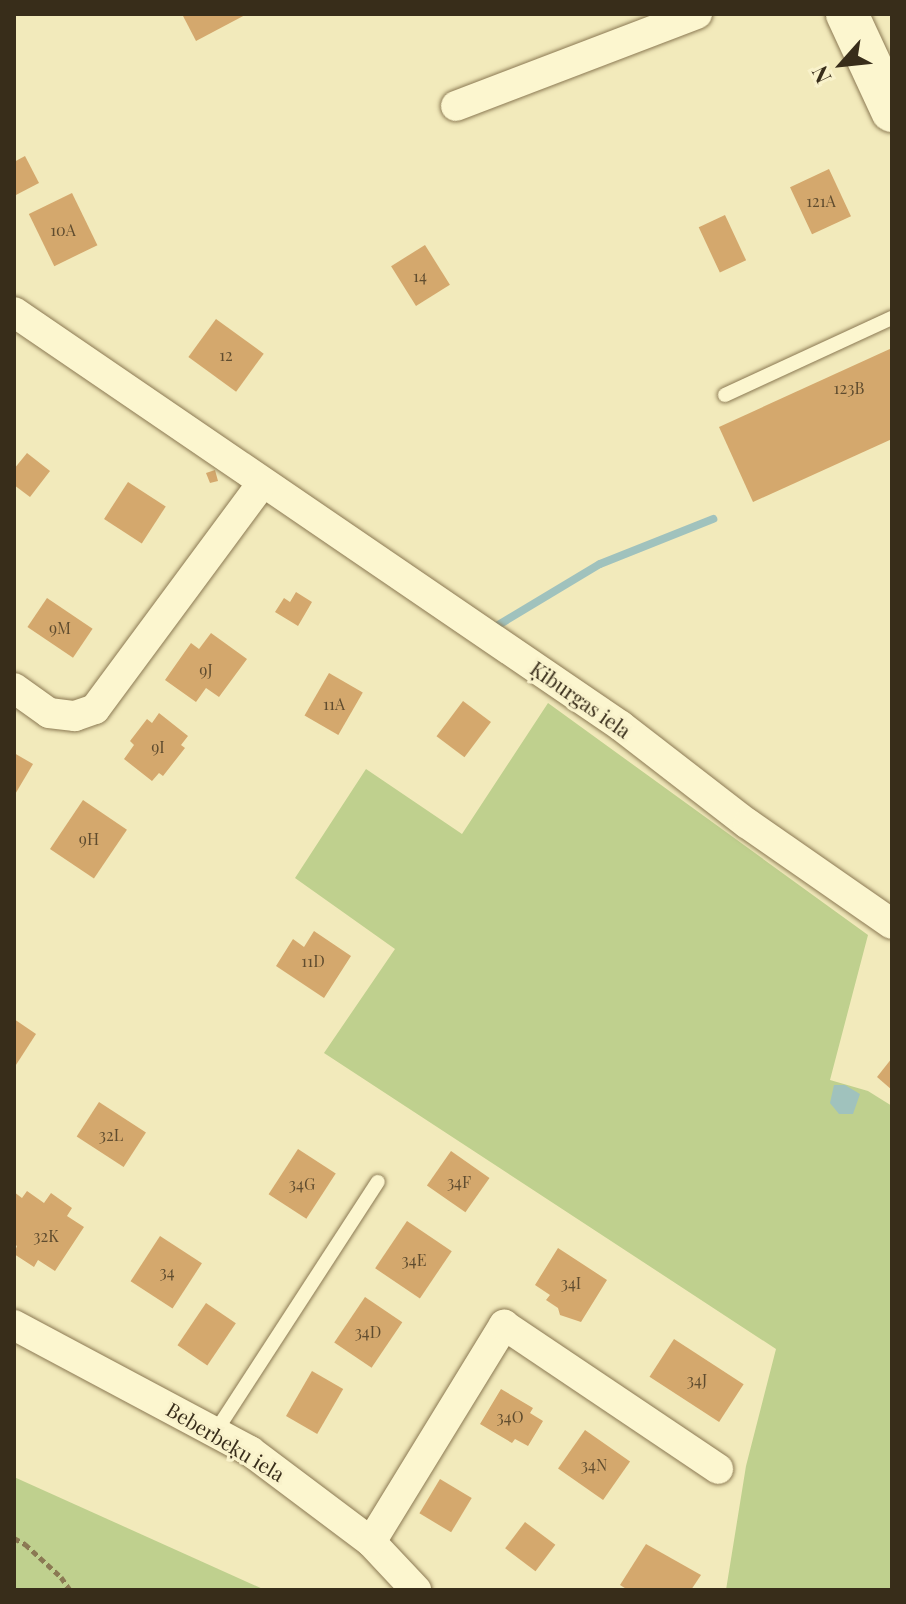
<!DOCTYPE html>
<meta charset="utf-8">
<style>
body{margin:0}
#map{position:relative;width:906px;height:1604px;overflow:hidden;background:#f2eabb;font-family:"Playfair Display",serif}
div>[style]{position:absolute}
.green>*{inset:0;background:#bfd08e}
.water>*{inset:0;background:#a0c2bd}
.stream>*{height:8px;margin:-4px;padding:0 4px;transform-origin:4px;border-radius:4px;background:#a0c2bd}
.building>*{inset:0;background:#d4a86d;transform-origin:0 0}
.path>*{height:5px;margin-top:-2.5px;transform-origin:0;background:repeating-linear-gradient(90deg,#8b7953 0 6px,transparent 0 10px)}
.roads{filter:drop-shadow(0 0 2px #8b7953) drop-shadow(0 0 2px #8b7953)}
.service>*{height:14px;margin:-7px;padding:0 7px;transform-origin:7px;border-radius:7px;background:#fcf6cf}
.minor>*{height:30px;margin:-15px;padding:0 15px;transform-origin:15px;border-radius:15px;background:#fcf6cf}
.secondary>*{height:42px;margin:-21px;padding:0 21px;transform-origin:21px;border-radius:21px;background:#fcf6cf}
span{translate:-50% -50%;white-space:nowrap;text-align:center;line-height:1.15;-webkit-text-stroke:6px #f9f2cb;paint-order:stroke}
.number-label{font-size:16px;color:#5f4c2f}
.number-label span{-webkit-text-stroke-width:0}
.street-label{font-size:20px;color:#382d1a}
.frame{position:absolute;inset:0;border:16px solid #382d1a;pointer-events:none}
.north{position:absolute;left:802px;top:24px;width:80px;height:80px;-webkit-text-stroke:6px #f9f2cb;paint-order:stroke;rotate:243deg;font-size:22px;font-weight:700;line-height:32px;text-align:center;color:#382d1a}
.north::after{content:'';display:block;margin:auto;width:28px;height:36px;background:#382d1a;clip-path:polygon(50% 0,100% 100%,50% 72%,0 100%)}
</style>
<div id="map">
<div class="green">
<i style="clip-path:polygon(548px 703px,868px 935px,830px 1080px,868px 1091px,892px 1106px,892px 1590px,726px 1590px,746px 1466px,776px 1349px,324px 1053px,395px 949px,295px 878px,366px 769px,462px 834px)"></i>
<i style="clip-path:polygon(14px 1477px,265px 1590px,14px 1590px)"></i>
</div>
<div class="water">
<i style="clip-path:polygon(834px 1085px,845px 1085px,860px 1094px,853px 1114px,839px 1114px,830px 1103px)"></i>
</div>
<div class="stream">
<i style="left:495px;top:627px;width:122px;rotate:-31deg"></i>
<i style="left:600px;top:564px;width:122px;rotate:-21.7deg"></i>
</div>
<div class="building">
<i style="clip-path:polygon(182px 14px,247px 14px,196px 41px)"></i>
<i style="clip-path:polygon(25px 156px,39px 183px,14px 196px,14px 162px)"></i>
<i style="left:829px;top:169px;width:52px;height:43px;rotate:65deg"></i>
<i style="left:72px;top:193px;width:58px;height:48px;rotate:64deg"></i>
<i style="left:725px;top:215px;width:50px;height:29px;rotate:65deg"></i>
<i style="left:425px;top:245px;width:47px;height:40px;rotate:58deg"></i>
<i style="left:216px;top:319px;width:59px;height:47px;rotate:36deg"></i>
<i style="clip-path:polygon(892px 348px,892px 439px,753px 502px,719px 427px)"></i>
<i style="clip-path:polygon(27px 453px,50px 471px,30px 497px,14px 485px,14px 469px)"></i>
<i style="clip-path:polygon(215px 470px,218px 481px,210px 483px,206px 473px)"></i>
<i style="left:128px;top:482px;width:45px;height:44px;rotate:33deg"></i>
<i style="clip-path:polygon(296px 592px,312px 602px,298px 626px,275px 612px,284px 598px,290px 602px)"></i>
<i style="left:47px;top:598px;width:55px;height:35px;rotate:34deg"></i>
<i style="clip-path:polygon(211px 633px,247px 659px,219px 697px,206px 688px,196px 702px,165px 680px,191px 643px,199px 649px)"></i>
<i style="left:329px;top:673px;width:39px;height:49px;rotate:30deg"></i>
<i style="left:463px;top:701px;width:35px;height:44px;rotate:37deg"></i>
<i style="clip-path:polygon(159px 713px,188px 736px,181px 745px,185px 748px,163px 776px,159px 773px,152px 781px,124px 759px,134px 745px,130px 741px,147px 719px,152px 723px)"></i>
<i style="clip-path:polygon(14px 753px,33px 764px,14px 796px)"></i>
<i style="left:83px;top:800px;width:53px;height:59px;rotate:34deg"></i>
<i style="clip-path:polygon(314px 931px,351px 956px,324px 998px,276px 966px,293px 939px,304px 947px)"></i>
<i style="clip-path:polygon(14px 1019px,36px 1034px,14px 1068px)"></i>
<i style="clip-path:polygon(892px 1058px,892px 1090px,877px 1077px)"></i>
<i style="left:99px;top:1102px;width:56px;height:41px;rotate:33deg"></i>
<i style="left:298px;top:1149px;width:45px;height:54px;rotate:33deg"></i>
<i style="left:451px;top:1151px;width:47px;height:42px;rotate:35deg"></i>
<i style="clip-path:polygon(27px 1191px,44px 1203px,51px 1193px,72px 1208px,67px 1216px,84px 1227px,55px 1271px,38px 1260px,34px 1267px,14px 1254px,17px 1246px,14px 1244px,14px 1192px,22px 1198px)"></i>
<i style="left:407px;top:1221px;width:54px;height:57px;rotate:34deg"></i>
<i style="left:160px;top:1236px;width:50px;height:54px;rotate:33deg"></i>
<i style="clip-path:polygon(558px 1248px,607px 1280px,581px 1322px,560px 1315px,558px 1308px,546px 1300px,550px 1295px,535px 1285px)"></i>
<i style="left:365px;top:1297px;width:45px;height:55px;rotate:34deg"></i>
<i style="left:206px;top:1303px;width:36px;height:51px;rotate:34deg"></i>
<i style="left:674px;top:1339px;width:83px;height:45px;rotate:33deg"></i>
<i style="left:312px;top:1371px;width:36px;height:52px;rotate:30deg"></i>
<i style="clip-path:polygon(501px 1389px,533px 1408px,530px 1413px,543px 1421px,528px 1446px,515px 1439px,512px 1443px,480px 1424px)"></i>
<i style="left:585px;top:1430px;width:55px;height:47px;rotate:35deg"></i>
<i style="left:440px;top:1479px;width:37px;height:40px;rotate:31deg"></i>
<i style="left:525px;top:1522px;width:38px;height:33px;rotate:37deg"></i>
<i style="clip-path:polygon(646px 1544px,701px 1575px,691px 1590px,628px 1590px,620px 1585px)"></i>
</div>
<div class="path">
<i style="left:14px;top:1538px;width:13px;rotate:29deg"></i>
<i style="left:25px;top:1544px;width:49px;rotate:42.5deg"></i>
<i style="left:61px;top:1577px;width:16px;rotate:55deg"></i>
</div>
<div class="roads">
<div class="service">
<i style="left:725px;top:395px;width:184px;rotate:-24.8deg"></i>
<i style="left:216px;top:1431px;width:297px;rotate:-57deg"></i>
</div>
<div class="minor">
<i style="left:456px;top:106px;width:258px;rotate:-20.9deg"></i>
<i style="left:14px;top:312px;width:735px;rotate:34.3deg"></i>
<i style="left:621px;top:726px;width:160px;rotate:37.7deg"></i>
<i style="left:748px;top:824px;width:175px;rotate:34.8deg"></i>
<i style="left:14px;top:688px;width:43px;rotate:35.5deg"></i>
<i style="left:49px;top:713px;width:26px;rotate:7deg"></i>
<i style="left:75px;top:716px;width:21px;rotate:-19deg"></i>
<i style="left:95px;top:709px;width:281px;rotate:-53.5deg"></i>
<i style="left:14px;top:1325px;width:268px;rotate:28.1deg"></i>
<i style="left:250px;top:1451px;width:151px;rotate:36.9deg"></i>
<i style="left:371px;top:1542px;width:66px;rotate:46.8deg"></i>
<i style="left:371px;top:1542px;width:255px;rotate:-58.5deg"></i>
<i style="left:504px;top:1325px;width:258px;rotate:33.9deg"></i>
</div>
<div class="secondary">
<i style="left:847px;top:14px;width:107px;rotate:65.1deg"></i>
</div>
</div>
<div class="number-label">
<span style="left:821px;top:201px">121A</span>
<span style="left:63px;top:230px">10A</span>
<span style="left:420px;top:276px">14</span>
<span style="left:226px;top:355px">12</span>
<span style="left:849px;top:388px">123B</span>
<span style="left:60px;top:628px">9M</span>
<span style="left:206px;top:670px">9J</span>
<span style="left:334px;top:704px">11A</span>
<span style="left:158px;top:747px">9I</span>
<span style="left:89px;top:839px">9H</span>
<span style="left:313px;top:961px">11D</span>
<span style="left:111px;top:1135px">32L</span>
<span style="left:459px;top:1182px">34F</span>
<span style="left:302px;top:1184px">34G</span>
<span style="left:46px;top:1236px">32K</span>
<span style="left:414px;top:1260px">34E</span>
<span style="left:167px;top:1272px">34</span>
<span style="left:571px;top:1283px">34I</span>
<span style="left:368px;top:1332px">34D</span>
<span style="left:697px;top:1380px">34J</span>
<span style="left:510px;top:1417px">34O</span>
<span style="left:594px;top:1465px">34N</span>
</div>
<div class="street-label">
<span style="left:581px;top:699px;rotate:35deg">Ķiburgas iela</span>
<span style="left:226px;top:1441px;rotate:31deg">Beberbeķu iela</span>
</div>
<div class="frame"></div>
<div class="north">N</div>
</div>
